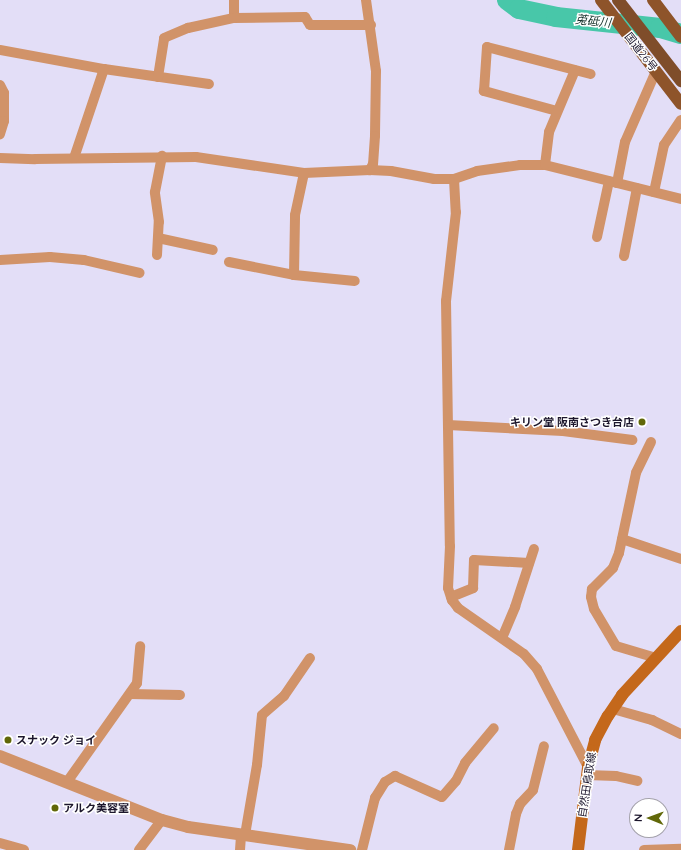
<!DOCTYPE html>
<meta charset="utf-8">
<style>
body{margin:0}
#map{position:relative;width:681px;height:850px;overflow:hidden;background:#e3def7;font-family:Quicksand,"Noto Sans JP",sans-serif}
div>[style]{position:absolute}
.river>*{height:20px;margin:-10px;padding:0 10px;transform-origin:10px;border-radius:10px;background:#48c7a9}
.minor>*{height:10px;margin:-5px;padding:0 5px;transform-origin:5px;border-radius:5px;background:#d19369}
.tertiary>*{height:12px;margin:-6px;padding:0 6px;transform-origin:6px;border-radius:6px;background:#d19369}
.secondary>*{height:12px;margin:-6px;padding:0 6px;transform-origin:6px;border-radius:6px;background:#c4681b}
.trunk>*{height:12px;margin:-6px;padding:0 6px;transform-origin:6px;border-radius:6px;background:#8e542a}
.motorway>*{height:12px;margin:-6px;padding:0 6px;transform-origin:6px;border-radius:6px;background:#7f4d2a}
.dots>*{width:11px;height:11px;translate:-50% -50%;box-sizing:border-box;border:2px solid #fff;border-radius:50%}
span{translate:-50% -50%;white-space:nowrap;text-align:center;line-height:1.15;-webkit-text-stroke:3px #fff;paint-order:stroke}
.street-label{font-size:11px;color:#1c162c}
.poi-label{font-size:11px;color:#1c162c;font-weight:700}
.right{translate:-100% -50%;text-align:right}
.left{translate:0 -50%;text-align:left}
.water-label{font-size:12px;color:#1a352e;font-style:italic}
.north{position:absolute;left:629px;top:798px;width:40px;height:40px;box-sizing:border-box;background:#fff;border:1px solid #a4a2ab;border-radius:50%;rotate:271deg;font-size:11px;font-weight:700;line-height:16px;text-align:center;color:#1c162c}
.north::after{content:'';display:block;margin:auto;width:14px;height:18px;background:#616809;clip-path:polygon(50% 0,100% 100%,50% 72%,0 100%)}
</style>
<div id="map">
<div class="river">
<i style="left:507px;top:0;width:15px;rotate:37deg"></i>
<i style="left:519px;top:9px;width:38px;rotate:12deg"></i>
<i style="left:556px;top:17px;width:105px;rotate:6deg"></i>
<i style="left:660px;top:28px;width:22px;rotate:16deg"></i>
</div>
<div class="minor">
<i style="left:234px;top:0;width:18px;rotate:90deg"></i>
<i style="left:366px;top:0;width:72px;rotate:82deg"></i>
<i style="left:376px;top:71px;width:65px;rotate:90.9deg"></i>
<i style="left:375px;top:136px;width:28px;rotate:94deg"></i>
<i style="left:373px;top:164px;width:7px;rotate:117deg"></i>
<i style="left:0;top:50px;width:106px;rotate:10.4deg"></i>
<i style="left:104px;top:69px;width:106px;rotate:8.1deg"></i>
<i style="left:158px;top:77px;width:39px;rotate:-81deg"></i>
<i style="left:164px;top:38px;width:26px;rotate:-23deg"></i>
<i style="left:188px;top:28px;width:47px;rotate:-12.3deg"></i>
<i style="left:234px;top:18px;width:71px;rotate:-0.8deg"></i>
<i style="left:305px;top:17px;width:9px;rotate:58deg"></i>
<i style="left:310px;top:25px;width:61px"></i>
<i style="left:0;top:85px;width:9px;rotate:63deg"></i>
<i style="left:4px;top:93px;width:28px;rotate:90deg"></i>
<i style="left:4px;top:121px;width:14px;rotate:107deg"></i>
<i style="left:557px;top:111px;width:76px;rotate:-164.7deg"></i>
<i style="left:484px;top:91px;width:44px;rotate:-86.1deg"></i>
<i style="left:487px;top:47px;width:107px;rotate:14.6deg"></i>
<i style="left:0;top:158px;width:35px;rotate:2deg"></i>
<i style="left:35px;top:159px;width:161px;rotate:-0.7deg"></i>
<i style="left:196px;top:157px;width:109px;rotate:8.4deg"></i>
<i style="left:304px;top:173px;width:66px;rotate:-2.6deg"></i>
<i style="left:370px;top:170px;width:21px;rotate:3deg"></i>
<i style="left:391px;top:171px;width:44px;rotate:10.5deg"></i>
<i style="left:434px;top:179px;width:20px"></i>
<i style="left:454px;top:179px;width:24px;rotate:-19deg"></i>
<i style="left:477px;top:171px;width:43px;rotate:-7.9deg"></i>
<i style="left:520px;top:165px;width:25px"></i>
<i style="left:545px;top:165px;width:140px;rotate:14deg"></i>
<i style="left:74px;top:158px;width:94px;rotate:-71.4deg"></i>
<i style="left:545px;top:165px;width:33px;rotate:-83deg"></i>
<i style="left:549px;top:132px;width:67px;rotate:-67.2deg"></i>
<i style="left:454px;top:179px;width:33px;rotate:87deg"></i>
<i style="left:456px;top:212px;width:90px;rotate:96.4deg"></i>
<i style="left:446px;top:301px;width:245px;rotate:89.1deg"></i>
<i style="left:450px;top:546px;width:42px;rotate:92.7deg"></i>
<i style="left:448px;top:588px;width:13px;rotate:72deg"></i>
<i style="left:452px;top:600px;width:10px;rotate:53deg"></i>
<i style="left:458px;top:608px;width:80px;rotate:34.9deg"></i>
<i style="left:524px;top:654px;width:20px;rotate:49deg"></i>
<i style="left:537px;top:669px;width:110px;rotate:62.5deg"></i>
<i style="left:617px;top:183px;width:42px;rotate:-79deg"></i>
<i style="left:625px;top:142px;width:77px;rotate:-66.4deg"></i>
<i style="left:654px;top:192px;width:48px;rotate:-78deg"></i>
<i style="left:664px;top:145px;width:30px;rotate:-56deg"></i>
<i style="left:597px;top:237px;width:57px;rotate:-77.9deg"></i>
<i style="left:158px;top:238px;width:56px;rotate:12.3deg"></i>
<i style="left:157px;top:255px;width:33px;rotate:-87deg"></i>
<i style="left:159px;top:222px;width:30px;rotate:-98deg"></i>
<i style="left:155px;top:192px;width:37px;rotate:-79deg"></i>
<i style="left:624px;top:256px;width:69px;rotate:-79.2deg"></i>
<i style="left:0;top:260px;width:50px;rotate:-3.4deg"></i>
<i style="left:50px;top:257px;width:34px;rotate:5deg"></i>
<i style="left:84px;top:260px;width:57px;rotate:13.1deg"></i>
<i style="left:229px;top:262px;width:66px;rotate:11.3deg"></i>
<i style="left:294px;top:275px;width:61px;rotate:5.6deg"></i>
<i style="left:294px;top:275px;width:60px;rotate:-89deg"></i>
<i style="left:295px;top:215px;width:43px;rotate:-77.9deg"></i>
<i style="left:448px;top:425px;width:115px;rotate:3deg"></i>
<i style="left:563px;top:431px;width:70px;rotate:7.4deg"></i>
<i style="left:651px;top:442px;width:34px;rotate:116deg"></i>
<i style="left:636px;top:473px;width:82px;rotate:102deg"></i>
<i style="left:619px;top:553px;width:16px;rotate:112deg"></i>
<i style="left:613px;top:568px;width:30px;rotate:135deg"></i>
<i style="left:592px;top:589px;width:8px;rotate:97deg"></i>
<i style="left:591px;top:597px;width:12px;rotate:76deg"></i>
<i style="left:594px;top:609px;width:43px;rotate:59.3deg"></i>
<i style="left:616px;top:646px;width:42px;rotate:16.7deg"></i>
<i style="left:622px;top:539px;width:62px;rotate:18.7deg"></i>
<i style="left:451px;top:597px;width:24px;rotate:-22deg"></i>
<i style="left:473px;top:588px;width:28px;rotate:-88deg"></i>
<i style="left:474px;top:560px;width:55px;rotate:3.1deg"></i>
<i style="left:502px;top:638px;width:34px;rotate:-67deg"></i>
<i style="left:515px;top:607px;width:61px;rotate:-71.9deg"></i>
<i style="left:130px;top:694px;width:50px;rotate:1.1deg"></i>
<i style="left:613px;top:709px;width:41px;rotate:15.8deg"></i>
<i style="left:652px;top:720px;width:32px;rotate:26deg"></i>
<i style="left:587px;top:775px;width:29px;rotate:2deg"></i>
<i style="left:616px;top:776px;width:22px;rotate:13deg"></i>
<i style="left:67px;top:782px;width:121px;rotate:-54.7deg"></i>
<i style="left:137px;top:683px;width:37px;rotate:-85deg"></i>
<i style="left:245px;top:835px;width:71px;rotate:-80.3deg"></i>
<i style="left:257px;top:765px;width:50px;rotate:-84.3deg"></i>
<i style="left:262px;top:715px;width:29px;rotate:-41deg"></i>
<i style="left:284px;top:696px;width:46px;rotate:-55.6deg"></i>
<i style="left:0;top:843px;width:25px;rotate:16deg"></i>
<i style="left:139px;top:850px;width:38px;rotate:-53deg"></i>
<i style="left:240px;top:850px;width:15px;rotate:-86deg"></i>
<i style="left:362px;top:850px;width:54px;rotate:-76deg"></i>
<i style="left:375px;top:798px;width:19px;rotate:-58deg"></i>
<i style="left:385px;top:782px;width:12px;rotate:-31deg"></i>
<i style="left:395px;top:776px;width:51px;rotate:24.1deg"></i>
<i style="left:442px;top:797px;width:21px;rotate:-49deg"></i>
<i style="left:456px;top:781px;width:20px;rotate:-63deg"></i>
<i style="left:465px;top:763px;width:45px;rotate:-50.4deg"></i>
<i style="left:509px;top:850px;width:37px;rotate:-79deg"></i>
<i style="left:516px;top:814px;width:11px;rotate:-68deg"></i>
<i style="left:520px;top:804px;width:19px;rotate:-47deg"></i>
<i style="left:533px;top:790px;width:45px;rotate:-76deg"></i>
<i style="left:644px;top:850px;width:37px;rotate:-2deg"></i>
</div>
<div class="tertiary">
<i style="left:0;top:756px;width:174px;rotate:21.6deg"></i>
<i style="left:162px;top:820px;width:27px;rotate:15deg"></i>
<i style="left:188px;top:827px;width:164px;rotate:8.1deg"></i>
</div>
<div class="secondary">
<i style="left:578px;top:850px;width:84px;rotate:-83.1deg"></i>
<i style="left:588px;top:767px;width:28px;rotate:-75deg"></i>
<i style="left:595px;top:740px;width:27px;rotate:-62deg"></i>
<i style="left:608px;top:716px;width:25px;rotate:-56deg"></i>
<i style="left:622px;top:695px;width:87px;rotate:-47.3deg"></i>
</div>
<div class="trunk">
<i style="left:601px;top:0;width:131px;rotate:52.4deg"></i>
<i style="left:653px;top:0;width:46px;rotate:52.9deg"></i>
</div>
<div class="motorway">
<i style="left:618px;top:0;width:103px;rotate:52.1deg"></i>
</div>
<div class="dots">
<i style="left:642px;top:422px;background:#616809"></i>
<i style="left:8px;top:740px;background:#616809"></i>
<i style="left:55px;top:808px;background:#616809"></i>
</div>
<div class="street-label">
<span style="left:641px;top:52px;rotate:52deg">国道26号</span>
<span style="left:587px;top:785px;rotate:-81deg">自然田鳥取線</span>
</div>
<div class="poi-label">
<span class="right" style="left:634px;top:422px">キリン堂 阪南さつき台店</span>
<span class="left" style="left:16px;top:740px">スナック ジョイ</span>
<span class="left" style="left:63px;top:808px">アルク美容室</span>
</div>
<div class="water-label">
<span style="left:593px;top:21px;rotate:6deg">莵砥川</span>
</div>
<div class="north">N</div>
</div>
